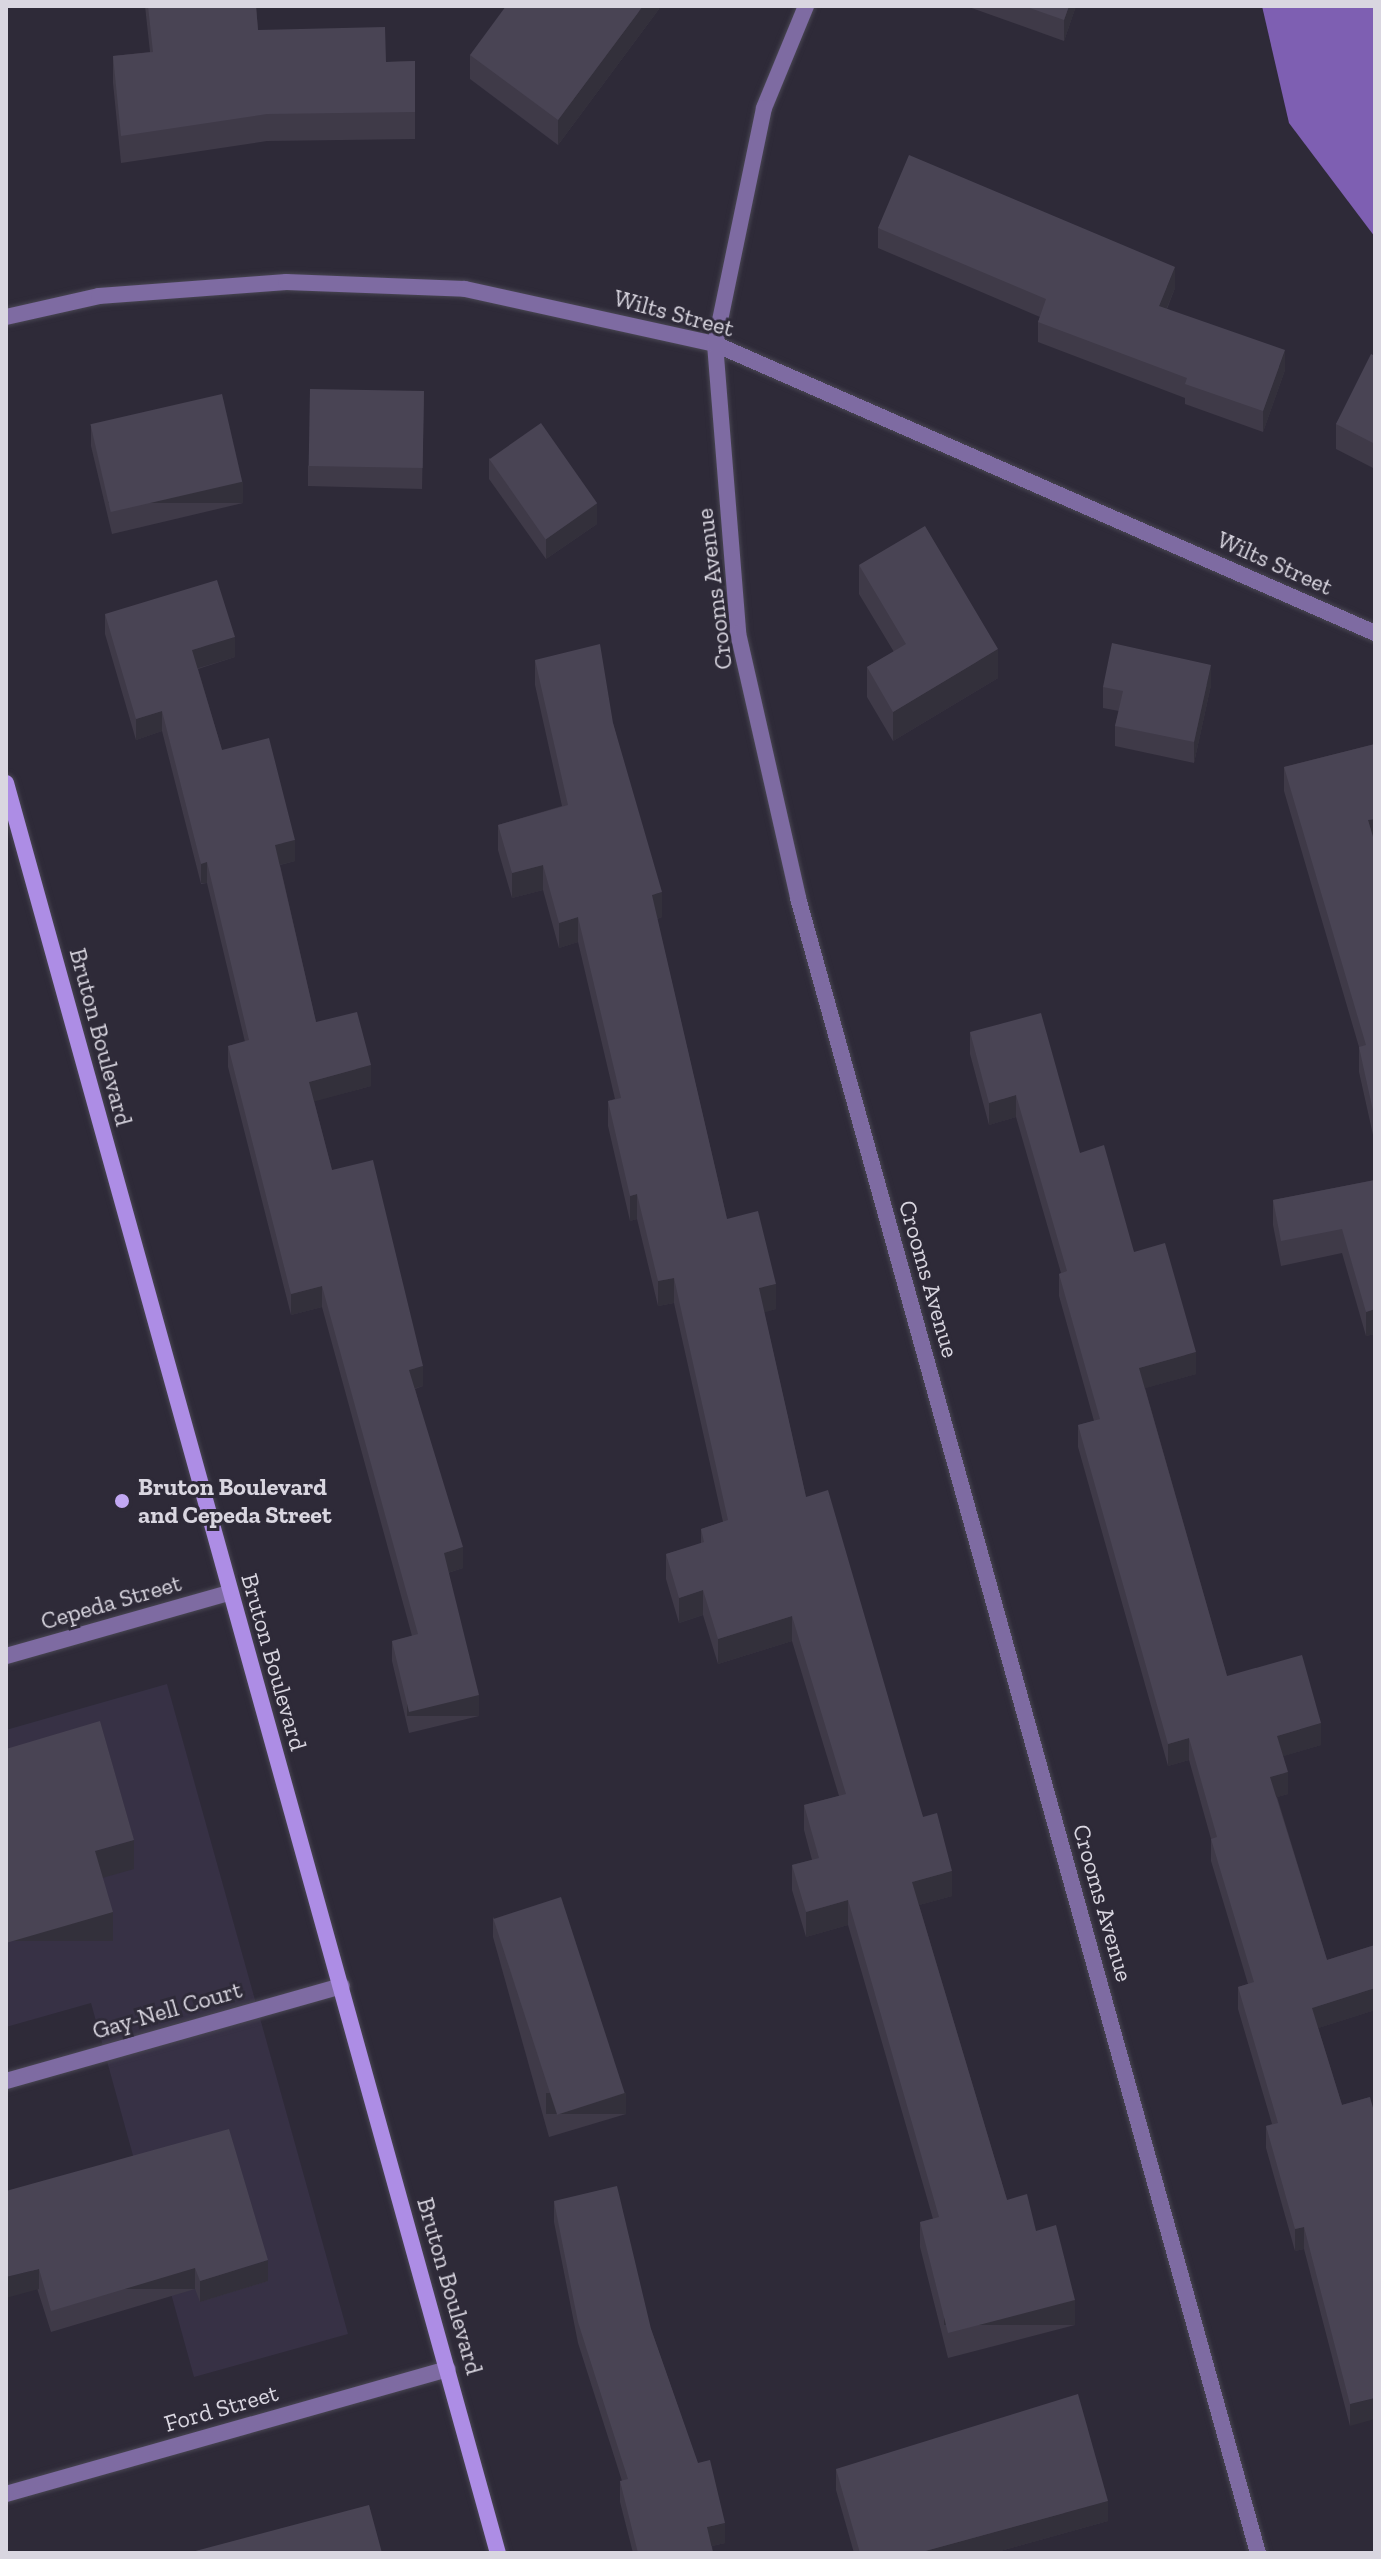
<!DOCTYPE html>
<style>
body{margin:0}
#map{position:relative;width:1381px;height:2559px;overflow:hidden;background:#2e2a38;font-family:"Zilla Slab",serif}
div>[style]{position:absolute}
.built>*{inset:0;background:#373145}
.water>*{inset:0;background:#7e5fb2}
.roads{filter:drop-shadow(0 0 2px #494653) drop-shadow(0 0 2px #494653)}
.street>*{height:16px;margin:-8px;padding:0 8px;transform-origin:8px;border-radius:8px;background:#7e6ba2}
.secondary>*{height:16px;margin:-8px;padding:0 8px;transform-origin:8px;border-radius:8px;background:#ad8de5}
.wall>*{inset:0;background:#3f3a48}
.shaded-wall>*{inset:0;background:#33303b;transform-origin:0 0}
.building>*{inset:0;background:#494454;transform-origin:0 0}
.dots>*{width:22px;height:22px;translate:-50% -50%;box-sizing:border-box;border:4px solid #2e2a38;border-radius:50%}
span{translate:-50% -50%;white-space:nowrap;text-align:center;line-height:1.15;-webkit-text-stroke:6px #2e2a38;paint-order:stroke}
.street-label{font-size:24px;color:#d9d6e0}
.poi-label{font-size:24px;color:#d9d6e0;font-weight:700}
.left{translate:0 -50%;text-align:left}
.frame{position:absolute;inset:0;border:8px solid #d9d6e0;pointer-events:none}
</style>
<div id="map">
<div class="built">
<i style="clip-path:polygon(167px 1684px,348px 2334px,194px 2377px,91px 2003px,6px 2027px,6px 1730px)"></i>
</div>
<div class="water">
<i style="clip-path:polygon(1262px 6px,1375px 6px,1375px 237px,1289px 123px)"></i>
</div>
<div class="roads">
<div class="street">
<i style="left:806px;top:6px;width:110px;rotate:112.4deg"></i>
<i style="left:764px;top:108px;width:241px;rotate:101.7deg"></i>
<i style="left:715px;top:344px;width:290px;rotate:85.4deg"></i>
<i style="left:738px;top:633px;width:272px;rotate:77.2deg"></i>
<i style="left:798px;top:898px;width:1718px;rotate:74.47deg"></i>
<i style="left:6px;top:317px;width:95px;rotate:-12.7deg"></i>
<i style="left:99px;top:296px;width:188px;rotate:-4.3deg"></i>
<i style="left:286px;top:282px;width:179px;rotate:2.2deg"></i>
<i style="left:465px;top:289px;width:256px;rotate:12.4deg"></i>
<i style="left:715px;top:344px;width:721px;rotate:23.65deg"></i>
<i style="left:6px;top:1656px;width:232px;rotate:-15.8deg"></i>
<i style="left:6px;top:2081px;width:349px;rotate:-15.8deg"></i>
<i style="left:6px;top:2494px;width:459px;rotate:-15.8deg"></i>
</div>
<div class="secondary">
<i style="left:6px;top:783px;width:1837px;rotate:74.47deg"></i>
</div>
</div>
<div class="wall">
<i style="clip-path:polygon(145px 6px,256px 6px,258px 30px,386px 62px,415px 61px,415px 139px,267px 141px,121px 163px,113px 83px,113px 56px,150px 52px)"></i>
<i style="clip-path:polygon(659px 6px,659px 9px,558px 145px,470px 79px,470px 55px)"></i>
<i style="clip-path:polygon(966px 6px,1076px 6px,1064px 41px)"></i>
<i style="clip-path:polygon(878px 228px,1175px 288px,1167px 309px,1285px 370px,1263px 432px,1185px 404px,1185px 398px,1038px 342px,1038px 322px,1040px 317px,878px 248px)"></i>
<i style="clip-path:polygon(1375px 356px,1375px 469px,1336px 449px,1336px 424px)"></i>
<i style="clip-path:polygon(424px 391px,422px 489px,308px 486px,308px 466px)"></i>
<i style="clip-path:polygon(91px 425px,243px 503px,112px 534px,91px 446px)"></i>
<i style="clip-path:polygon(489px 458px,597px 524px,546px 559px,489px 479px)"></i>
<i style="clip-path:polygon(859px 565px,998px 678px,893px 741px,867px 697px,867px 667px,894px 652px,859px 594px)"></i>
<i style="clip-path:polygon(105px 614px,235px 657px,198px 669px,222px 750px,295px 861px,280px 865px,316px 1022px,371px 1086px,314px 1101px,332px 1170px,423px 1386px,415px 1389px,463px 1568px,448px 1573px,479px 1716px,409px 1733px,392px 1661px,392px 1641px,412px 1636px,322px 1307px,291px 1315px,228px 1067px,228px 1046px,245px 1042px,207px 883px,201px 884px,162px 731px,136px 740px,105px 634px)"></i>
<i style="clip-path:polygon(535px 660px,613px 723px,662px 917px,657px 919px,727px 1219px,776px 1309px,764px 1312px,806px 1497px,952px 1896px,919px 1905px,1007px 2200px,1036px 2231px,1075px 2325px,948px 2358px,920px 2247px,920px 2222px,933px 2219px,848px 1925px,806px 1937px,792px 1890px,792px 1865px,812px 1860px,804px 1830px,804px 1805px,839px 1796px,792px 1641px,718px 1664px,703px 1615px,679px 1623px,666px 1579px,666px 1554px,701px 1544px,701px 1529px,723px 1522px,674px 1303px,658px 1306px,637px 1219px,630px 1221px,608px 1126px,608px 1101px,615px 1099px,578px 942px,559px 948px,543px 890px,512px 898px,498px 850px,498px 825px,562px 806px,535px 685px)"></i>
<i style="clip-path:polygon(1211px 685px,1194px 763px,1115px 746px,1115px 726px,1119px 711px,1103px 708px,1103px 687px)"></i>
<i style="clip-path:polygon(1375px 744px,1375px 1144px,1359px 1072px,1359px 1047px,1284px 791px,1284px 767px)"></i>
<i style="clip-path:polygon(970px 1032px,1080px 1153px,1134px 1252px,1196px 1374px,1145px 1388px,1227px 1676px,1321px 1745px,1283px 1756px,1288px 1794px,1277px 1797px,1327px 1960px,1375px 1945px,1375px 2010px,1318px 2028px,1342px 2105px,1370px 2097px,1350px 2426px,1304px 2249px,1295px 2251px,1266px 2148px,1266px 2126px,1272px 2124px,1238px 2009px,1238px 1987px,1248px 1984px,1211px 1861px,1211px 1839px,1189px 1760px,1168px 1766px,1078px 1447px,1078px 1425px,1094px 1421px,1059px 1296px,1059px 1274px,1061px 1273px,1016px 1117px,989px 1125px,970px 1054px)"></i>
<i style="clip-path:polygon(1375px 1180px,1375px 1334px,1366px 1336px,1342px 1253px,1281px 1266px,1273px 1225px,1273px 1200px)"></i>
<i style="clip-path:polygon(493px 1917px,626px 2114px,549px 2137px,493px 1937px)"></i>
<i style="clip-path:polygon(6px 2191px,268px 2281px,200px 2302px,195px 2289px,51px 2332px)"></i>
<i style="clip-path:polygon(554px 2201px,651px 2329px,725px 2543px,712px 2546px,713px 2553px,633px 2553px,620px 2502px,620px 2481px,622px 2481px,578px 2343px,554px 2222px)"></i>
<i style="clip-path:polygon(836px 2469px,1108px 2521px,993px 2553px,854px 2553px,836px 2490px)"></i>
</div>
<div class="shaded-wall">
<i style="clip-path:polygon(643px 6px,659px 6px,659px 9px,558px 145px,558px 120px)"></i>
<i style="clip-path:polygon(1069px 6px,1076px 6px,1064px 41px,1064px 20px)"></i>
<i style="clip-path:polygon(1175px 267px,1175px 288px,1159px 327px,1159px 306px)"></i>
<i style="clip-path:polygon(1285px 350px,1285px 370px,1263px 432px,1263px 411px)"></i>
<i style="left:243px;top:482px;width:21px;height:135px;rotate:90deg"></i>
<i style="clip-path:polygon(597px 503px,597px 524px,546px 559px,546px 539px)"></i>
<i style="clip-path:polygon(235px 637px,235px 657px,192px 670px,192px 650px)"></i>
<i style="clip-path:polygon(998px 649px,998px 678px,893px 741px,893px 712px)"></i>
<i style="clip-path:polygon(1211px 665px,1211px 685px,1194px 763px,1194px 742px)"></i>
<i style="clip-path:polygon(162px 711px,162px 731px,136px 740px,136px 719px)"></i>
<i style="clip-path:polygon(1375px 819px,1375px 843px,1368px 820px)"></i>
<i style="clip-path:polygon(295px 840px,295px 861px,275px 866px,275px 845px)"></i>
<i style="left:207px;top:862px;width:21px;height:6px;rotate:90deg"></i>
<i style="clip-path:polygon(543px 865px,543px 890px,512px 898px,512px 873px)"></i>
<i style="clip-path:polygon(662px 892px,662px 917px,652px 920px,652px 895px)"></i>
<i style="clip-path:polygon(578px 917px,578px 942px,559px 948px,559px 923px)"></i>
<i style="clip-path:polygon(371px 1065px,371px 1086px,309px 1103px,309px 1082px)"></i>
<i style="clip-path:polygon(1016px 1095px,1016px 1117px,989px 1125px,989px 1103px)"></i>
<i style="clip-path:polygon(637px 1194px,637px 1219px,630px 1221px,630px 1196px)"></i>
<i style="clip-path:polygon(674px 1278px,674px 1303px,658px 1306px,658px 1281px)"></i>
<i style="clip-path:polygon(776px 1284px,776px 1309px,759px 1314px,759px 1288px)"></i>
<i style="clip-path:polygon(322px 1286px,322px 1307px,291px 1315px,291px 1294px)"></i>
<i style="clip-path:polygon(1375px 1309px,1375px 1334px,1366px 1336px,1366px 1312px)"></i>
<i style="clip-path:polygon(1196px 1352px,1196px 1374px,1139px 1390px,1139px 1368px)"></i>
<i style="clip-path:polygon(423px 1366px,423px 1386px,409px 1390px,409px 1370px)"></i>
<i style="clip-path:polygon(463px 1547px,463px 1568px,444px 1574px,444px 1553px)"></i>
<i style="clip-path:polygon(703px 1590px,703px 1615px,679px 1623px,679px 1598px)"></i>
<i style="clip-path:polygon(792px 1616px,792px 1641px,718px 1664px,718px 1639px)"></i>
<i style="left:479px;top:1695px;width:21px;height:72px;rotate:90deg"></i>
<i style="clip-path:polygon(1321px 1723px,1321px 1745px,1277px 1758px,1277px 1736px)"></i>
<i style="clip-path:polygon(1189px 1738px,1189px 1760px,1168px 1766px,1168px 1744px)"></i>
<i style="clip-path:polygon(1288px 1772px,1288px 1794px,1270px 1799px,1270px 1777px)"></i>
<i style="clip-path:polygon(134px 1840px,134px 1869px,95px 1880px,95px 1851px)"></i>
<i style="clip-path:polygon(952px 1871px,952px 1896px,912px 1907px,912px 1882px)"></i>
<i style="clip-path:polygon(848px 1900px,848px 1925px,806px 1937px,806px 1912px)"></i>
<i style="left:113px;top:1912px;width:29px;height:111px;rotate:90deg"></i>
<i style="clip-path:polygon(1375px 1988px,1375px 2010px,1312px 2030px,1312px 2008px)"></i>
<i style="left:626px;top:2093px;width:21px;height:80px;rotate:90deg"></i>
<i style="clip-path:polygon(1304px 2227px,1304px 2249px,1295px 2251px,1295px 2229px)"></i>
<i style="clip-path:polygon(268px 2260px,268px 2281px,200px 2302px,200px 2281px)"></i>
<i style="left:195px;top:2268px;width:21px;height:150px;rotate:90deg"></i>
<i style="clip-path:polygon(39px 2269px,39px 2289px,6px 2298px,6px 2277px)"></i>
<i style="left:1075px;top:2300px;width:25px;height:131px;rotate:90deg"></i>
<i style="clip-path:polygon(1375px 2398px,1375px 2419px,1350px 2426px,1350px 2404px)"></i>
<i style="clip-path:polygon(1108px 2501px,1108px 2521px,993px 2553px,918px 2553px)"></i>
<i style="clip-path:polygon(725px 2523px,725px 2543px,707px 2547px,707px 2527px)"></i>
</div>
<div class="building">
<i style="clip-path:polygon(148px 6px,256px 6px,258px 30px,385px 27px,386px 62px,415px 61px,415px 112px,267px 114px,121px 136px,113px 56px,153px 52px)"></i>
<i style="clip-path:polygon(506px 6px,643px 6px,558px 120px,470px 55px)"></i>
<i style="clip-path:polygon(1024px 6px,1069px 6px,1064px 20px)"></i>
<i style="clip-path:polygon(909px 155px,1175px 267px,1159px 306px,1285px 350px,1263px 411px,1185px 384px,1187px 378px,1038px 322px,1046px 299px,878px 228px)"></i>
<i style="clip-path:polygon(1371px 354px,1375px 356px,1375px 444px,1336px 424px)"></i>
<i style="left:310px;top:389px;width:114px;height:77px;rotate:1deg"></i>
<i style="left:222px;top:394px;width:90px;height:135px;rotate:77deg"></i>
<i style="left:541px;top:423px;width:98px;height:63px;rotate:55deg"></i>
<i style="clip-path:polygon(925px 526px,998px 649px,893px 712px,867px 667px,906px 644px,859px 565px)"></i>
<i style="clip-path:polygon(217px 580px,235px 637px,192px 650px,222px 750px,269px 738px,295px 840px,275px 845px,316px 1022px,357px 1012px,371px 1065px,309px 1082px,332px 1170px,373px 1160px,423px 1366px,409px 1370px,463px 1547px,444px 1553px,479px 1695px,409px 1712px,392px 1641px,418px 1634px,322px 1286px,291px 1294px,228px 1046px,249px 1040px,207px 862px,201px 864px,162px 711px,136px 719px,105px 614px)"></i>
<i style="clip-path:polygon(1112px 643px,1211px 665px,1194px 742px,1115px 726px,1123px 691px,1103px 687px)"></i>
<i style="clip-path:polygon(600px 644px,613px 723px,662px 892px,652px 895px,727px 1219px,758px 1211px,776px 1284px,759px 1288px,806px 1497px,828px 1490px,923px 1817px,937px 1813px,952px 1871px,912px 1882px,1007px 2200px,1027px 2194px,1036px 2231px,1056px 2225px,1075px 2300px,948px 2333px,920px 2222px,939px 2217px,848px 1900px,806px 1912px,792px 1865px,819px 1858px,804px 1805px,846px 1794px,792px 1616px,718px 1639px,703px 1590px,679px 1598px,666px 1554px,704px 1542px,701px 1529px,728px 1520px,674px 1278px,658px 1281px,637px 1194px,630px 1196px,608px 1101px,621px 1098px,578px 917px,559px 923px,543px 865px,512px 873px,498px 825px,568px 805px,535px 660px)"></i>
<i style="clip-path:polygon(1375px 744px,1375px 819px,1368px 820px,1375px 844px,1375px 1120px,1359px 1047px,1366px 1045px,1284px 767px)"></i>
<i style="clip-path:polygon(1041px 1013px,1080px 1153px,1104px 1145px,1134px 1252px,1165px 1243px,1196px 1352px,1139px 1368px,1227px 1676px,1302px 1655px,1321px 1723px,1277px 1736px,1288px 1772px,1270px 1777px,1327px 1960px,1375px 1945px,1375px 1988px,1312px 2008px,1342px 2105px,1370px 2097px,1375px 2115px,1375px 2398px,1350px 2404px,1304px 2227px,1295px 2229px,1266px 2126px,1278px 2123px,1238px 1987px,1254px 1982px,1211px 1839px,1217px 1837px,1189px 1738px,1168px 1744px,1078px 1425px,1100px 1419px,1059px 1274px,1067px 1271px,1016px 1095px,989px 1103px,970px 1032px)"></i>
<i style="clip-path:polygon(1375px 1180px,1375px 1309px,1366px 1312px,1342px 1229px,1281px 1241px,1273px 1200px)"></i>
<i style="clip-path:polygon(100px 1721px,134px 1840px,95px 1851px,113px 1912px,6px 1943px,6px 1749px)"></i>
<i style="left:561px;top:1897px;width:206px;height:71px;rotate:72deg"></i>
<i style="clip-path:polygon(229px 2129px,268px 2260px,200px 2281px,195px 2268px,51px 2311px,39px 2269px,6px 2277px,6px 2191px)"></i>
<i style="clip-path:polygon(617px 2186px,651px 2329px,698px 2463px,710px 2460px,725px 2523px,707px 2527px,713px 2553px,638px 2553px,620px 2481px,628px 2479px,578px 2322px,554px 2201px)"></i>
<i style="clip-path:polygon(1078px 2394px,1108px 2501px,918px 2553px,860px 2553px,836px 2469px)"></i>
<i style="clip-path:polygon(369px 2505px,382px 2553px,188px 2553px)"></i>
</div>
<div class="dots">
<i style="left:122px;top:1501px;background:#c2a8f3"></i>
</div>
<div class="street-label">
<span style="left:674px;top:313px;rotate:15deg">Wilts Street</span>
<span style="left:1275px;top:563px;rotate:24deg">Wilts Street</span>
<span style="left:714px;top:589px;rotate:-97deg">Crooms Avenue</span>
<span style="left:101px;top:1037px;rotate:75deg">Bruton Boulevard</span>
<span style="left:929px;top:1279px;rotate:74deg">Crooms Avenue</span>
<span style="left:111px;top:1602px;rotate:-16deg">Cepeda Street</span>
<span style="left:274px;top:1662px;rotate:74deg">Bruton Boulevard</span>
<span style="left:1103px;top:1903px;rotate:74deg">Crooms Avenue</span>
<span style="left:167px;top:2010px;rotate:-16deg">Gay-Nell Court</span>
<span style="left:450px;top:2286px;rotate:74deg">Bruton Boulevard</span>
<span style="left:221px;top:2408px;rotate:-16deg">Ford Street</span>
</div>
<div class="poi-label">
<span class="left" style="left:138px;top:1501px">Bruton Boulevard<br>and Cepeda Street</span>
</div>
<div class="frame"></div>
</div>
